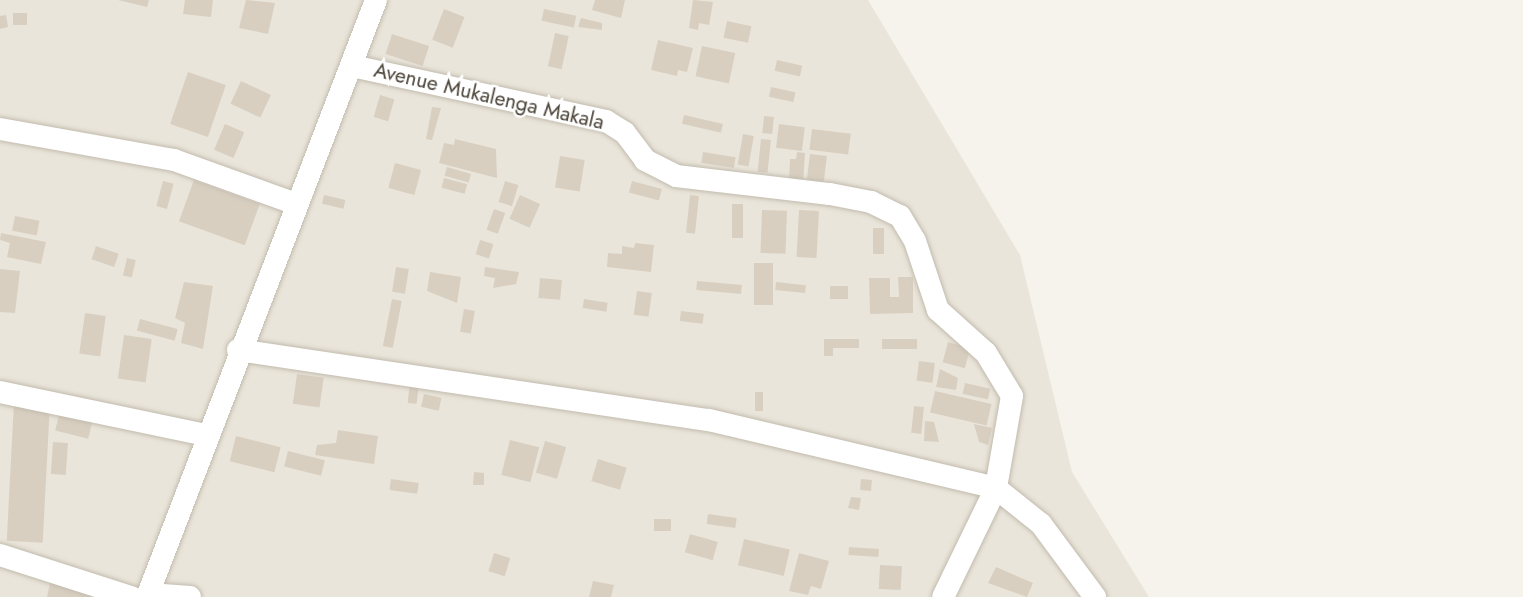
<!DOCTYPE html>
<style>
body{margin:0}
#map{position:relative;width:1523px;height:597px;overflow:hidden;background:#f6f3ec;font-family:Jost,sans-serif}
div>[style]{position:absolute}
.residential>*{inset:0;background:#eae5da}
.building>*{inset:0;background:#d8cfc1;transform-origin:0 0}
.roads{filter:drop-shadow(0 0 2px #c2bbae) drop-shadow(0 0 2px #c2bbae)}
.street>*{height:22px;margin:-11px;padding:0 11px;transform-origin:11px;border-radius:11px;background:#fff}
span{translate:-50% -50%;white-space:nowrap;text-align:center;line-height:1.15;-webkit-text-stroke:5px #fff;paint-order:stroke}
.street-label{font-size:21px;color:#4b4439}
</style>
<div id="map">
<div class="residential">
<i style="clip-path:polygon(0 0,868px 0,1020px 255px,1072px 472px,1149px 597px,0 597px)"></i>
</div>
<div class="building">
<i style="clip-path:polygon(118px 0,149px 0,147px 7px)"></i>
<i style="clip-path:polygon(185px 0,213px 0,211px 17px,183px 14px)"></i>
<i style="clip-path:polygon(246px 0,275px 3px,268px 34px,239px 28px)"></i>
<i style="clip-path:polygon(595px 0,625px 0,621px 18px,592px 10px)"></i>
<i style="clip-path:polygon(693px 0,713px 2px,709px 25px,699px 23px,698px 30px,689px 28px)"></i>
<i style="left:444px;top:9px;width:22px;height:33px;rotate:21deg"></i>
<i style="left:544px;top:9px;width:33px;height:12px;rotate:12deg"></i>
<i style="left:13px;top:13px;width:14px;height:12px"></i>
<i style="clip-path:polygon(6px 15px,8px 27px,0 29px,0 16px)"></i>
<i style="clip-path:polygon(581px 18px,602px 23px,602px 30px,578px 27px)"></i>
<i style="left:727px;top:21px;width:25px;height:17px;rotate:12deg"></i>
<i style="left:555px;top:33px;width:14px;height:34px;rotate:12deg"></i>
<i style="left:392px;top:34px;width:39px;height:21px;rotate:18deg"></i>
<i style="clip-path:polygon(658px 40px,693px 48px,687px 72px,678px 70px,677px 76px,651px 70px)"></i>
<i style="left:702px;top:46px;width:34px;height:31px;rotate:12deg"></i>
<i style="left:777px;top:60px;width:26px;height:11px;rotate:13deg"></i>
<i style="left:188px;top:72px;width:40px;height:55px;rotate:19deg"></i>
<i style="left:241px;top:81px;width:33px;height:25px;rotate:25deg"></i>
<i style="left:771px;top:87px;width:25px;height:10px;rotate:12deg"></i>
<i style="left:380px;top:95px;width:15px;height:23px;rotate:16deg"></i>
<i style="clip-path:polygon(432px 107px,441px 108px,432px 140px,426px 139px)"></i>
<i style="left:684px;top:115px;width:40px;height:9px;rotate:13deg"></i>
<i style="left:764px;top:116px;width:10px;height:17px;rotate:6deg"></i>
<i style="left:225px;top:124px;width:21px;height:28px;rotate:23deg"></i>
<i style="left:779px;top:124px;width:26px;height:24px;rotate:7deg"></i>
<i style="left:812px;top:129px;width:39px;height:21px;rotate:7deg"></i>
<i style="left:743px;top:134px;width:11px;height:31px;rotate:10deg"></i>
<i style="clip-path:polygon(455px 139px,496px 149px,497px 178px,439px 163px,444px 143px,454px 145px)"></i>
<i style="left:761px;top:139px;width:10px;height:33px;rotate:6deg"></i>
<i style="left:703px;top:152px;width:33px;height:11px;rotate:9deg"></i>
<i style="clip-path:polygon(797px 152px,805px 153px,803px 183px,789px 182px,790px 159px,796px 159px)"></i>
<i style="left:810px;top:154px;width:17px;height:26px;rotate:7deg"></i>
<i style="left:560px;top:156px;width:25px;height:32px;rotate:9deg"></i>
<i style="left:395px;top:163px;width:27px;height:26px;rotate:15deg"></i>
<i style="left:447px;top:167px;width:25px;height:9px;rotate:16deg"></i>
<i style="left:444px;top:178px;width:24px;height:10px;rotate:15deg"></i>
<i style="left:194px;top:180px;width:70px;height:44px;rotate:20deg"></i>
<i style="left:163px;top:181px;width:11px;height:26px;rotate:15deg"></i>
<i style="left:505px;top:181px;width:14px;height:22px;rotate:17deg"></i>
<i style="left:632px;top:181px;width:31px;height:12px;rotate:15deg"></i>
<i style="left:324px;top:195px;width:22px;height:9px;rotate:13deg"></i>
<i style="left:520px;top:195px;width:22px;height:26px;rotate:24deg"></i>
<i style="left:690px;top:195px;width:9px;height:38px;rotate:6deg"></i>
<i style="left:732px;top:204px;width:11px;height:34px"></i>
<i style="left:494px;top:209px;width:12px;height:22px;rotate:20deg"></i>
<i style="left:762px;top:210px;width:25px;height:43px;rotate:2deg"></i>
<i style="left:799px;top:210px;width:20px;height:47px;rotate:3deg"></i>
<i style="left:15px;top:216px;width:25px;height:15px;rotate:11deg"></i>
<i style="left:873px;top:228px;width:11px;height:26px"></i>
<i style="clip-path:polygon(1px 233px,46px 242px,41px 264px,7px 257px,10px 243px,0 240px)"></i>
<i style="left:480px;top:240px;width:14px;height:15px;rotate:17deg"></i>
<i style="clip-path:polygon(635px 243px,654px 245px,651px 272px,607px 267px,608px 253px,622px 254px,622px 246px,634px 248px)"></i>
<i style="left:96px;top:246px;width:24px;height:14px;rotate:19deg"></i>
<i style="left:127px;top:258px;width:9px;height:18px;rotate:13deg"></i>
<i style="left:754px;top:263px;width:19px;height:42px"></i>
<i style="left:396px;top:267px;width:13px;height:25px;rotate:9deg"></i>
<i style="clip-path:polygon(485px 267px,519px 272px,516px 284px,493px 288px,495px 278px,484px 276px)"></i>
<i style="clip-path:polygon(0 269px,20px 271px,15px 313px,0 312px)"></i>
<i style="clip-path:polygon(430px 272px,461px 277px,457px 303px,427px 291px)"></i>
<i style="clip-path:polygon(898px 277px,913px 277px,913px 313px,870px 314px,869px 278px,890px 278px,890px 297px,899px 297px)"></i>
<i style="left:540px;top:278px;width:22px;height:20px;rotate:5deg"></i>
<i style="left:697px;top:281px;width:45px;height:9px;rotate:5deg"></i>
<i style="clip-path:polygon(184px 282px,213px 286px,203px 349px,181px 343px,185px 323px,175px 318px)"></i>
<i style="left:776px;top:282px;width:30px;height:8px;rotate:6deg"></i>
<i style="left:830px;top:286px;width:18px;height:13px"></i>
<i style="left:637px;top:291px;width:15px;height:24px;rotate:8deg"></i>
<i style="left:392px;top:299px;width:10px;height:48px;rotate:11deg"></i>
<i style="left:584px;top:299px;width:24px;height:9px;rotate:9deg"></i>
<i style="left:464px;top:309px;width:11px;height:23px;rotate:10deg"></i>
<i style="left:681px;top:311px;width:23px;height:10px;rotate:7deg"></i>
<i style="left:85px;top:313px;width:21px;height:41px;rotate:8deg"></i>
<i style="left:140px;top:319px;width:39px;height:12px;rotate:15deg"></i>
<i style="left:124px;top:335px;width:28px;height:44px;rotate:8deg"></i>
<i style="clip-path:polygon(824px 339px,859px 339px,859px 348px,833px 348px,833px 356px,824px 356px)"></i>
<i style="left:917px;top:339px;width:10px;height:35px;rotate:90deg"></i>
<i style="left:948px;top:342px;width:23px;height:21px;rotate:15deg"></i>
<i style="left:919px;top:361px;width:16px;height:20px;rotate:7deg"></i>
<i style="clip-path:polygon(940px 369px,958px 378px,956px 390px,936px 387px)"></i>
<i style="left:297px;top:374px;width:27px;height:30px;rotate:8deg"></i>
<i style="left:410px;top:381px;width:9px;height:22px;rotate:6deg"></i>
<i style="left:965px;top:383px;width:26px;height:11px;rotate:13deg"></i>
<i style="left:935px;top:391px;width:58px;height:22px;rotate:13deg"></i>
<i style="left:755px;top:392px;width:8px;height:19px"></i>
<i style="left:424px;top:394px;width:18px;height:13px;rotate:13deg"></i>
<i style="left:14px;top:402px;width:36px;height:139px;rotate:3deg"></i>
<i style="left:914px;top:406px;width:10px;height:27px;rotate:6deg"></i>
<i style="left:60px;top:411px;width:34px;height:20px;rotate:14deg"></i>
<i style="clip-path:polygon(925px 421px,934px 422px,939px 442px,924px 441px)"></i>
<i style="clip-path:polygon(974px 424px,992px 428px,988px 445px,979px 442px)"></i>
<i style="clip-path:polygon(338px 430px,378px 436px,374px 464px,315px 455px,317px 445px,336px 443px)"></i>
<i style="left:236px;top:436px;width:46px;height:26px;rotate:14deg"></i>
<i style="left:510px;top:440px;width:30px;height:36px;rotate:14deg"></i>
<i style="left:545px;top:441px;width:22px;height:33px;rotate:16deg"></i>
<i style="left:53px;top:442px;width:15px;height:32px;rotate:4deg"></i>
<i style="left:288px;top:451px;width:38px;height:16px;rotate:14deg"></i>
<i style="left:598px;top:459px;width:30px;height:23px;rotate:17deg"></i>
<i style="clip-path:polygon(474px 472px,484px 473px,484px 485px,473px 485px)"></i>
<i style="left:391px;top:479px;width:28px;height:11px;rotate:8deg"></i>
<i style="left:861px;top:479px;width:11px;height:11px;rotate:5deg"></i>
<i style="clip-path:polygon(851px 497px,861px 498px,859px 510px,848px 508px)"></i>
<i style="left:708px;top:514px;width:29px;height:10px;rotate:8deg"></i>
<i style="left:671px;top:519px;width:12px;height:17px;rotate:90deg"></i>
<i style="left:690px;top:534px;width:29px;height:19px;rotate:16deg"></i>
<i style="left:744px;top:539px;width:47px;height:27px;rotate:13deg"></i>
<i style="left:849px;top:547px;width:30px;height:8px;rotate:4deg"></i>
<i style="left:494px;top:553px;width:17px;height:19px;rotate:17deg"></i>
<i style="clip-path:polygon(799px 553px,829px 561px,821px 589px,811px 586px,808px 595px,789px 591px)"></i>
<i style="left:880px;top:565px;width:22px;height:24px;rotate:3deg"></i>
<i style="clip-path:polygon(996px 567px,1033px 583px,1027px 597px,988px 583px)"></i>
<i style="clip-path:polygon(593px 581px,614px 585px,611px 597px,589px 597px)"></i>
<i style="clip-path:polygon(50px 583px,96px 594px,95px 597px,47px 597px)"></i>
</div>
<div class="roads">
<div class="street">
<i style="left:352px;top:66px;width:260px;rotate:12.2deg"></i>
<i style="left:606px;top:121px;width:22px;rotate:32deg"></i>
<i style="left:625px;top:133px;width:34px;rotate:53deg"></i>
<i style="left:645px;top:160px;width:35px;rotate:27deg"></i>
<i style="left:676px;top:176px;width:155px;rotate:6.7deg"></i>
<i style="left:830px;top:194px;width:42px;rotate:11deg"></i>
<i style="left:871px;top:202px;width:32px;rotate:26deg"></i>
<i style="left:900px;top:216px;width:29px;rotate:59deg"></i>
<i style="left:915px;top:241px;width:73px;rotate:71.6deg"></i>
<i style="left:938px;top:310px;width:64px;rotate:41.9deg"></i>
<i style="left:986px;top:353px;width:50px;rotate:58.8deg"></i>
<i style="left:1012px;top:396px;width:93px;rotate:99.9deg"></i>
<i style="left:996px;top:488px;width:121px;rotate:115.9deg"></i>
<i style="left:0;top:129px;width:177px;rotate:10.1deg"></i>
<i style="left:174px;top:160px;width:130px;rotate:19.8deg"></i>
<i style="left:238px;top:350px;width:476px;rotate:8.5deg"></i>
<i style="left:709px;top:420px;width:295px;rotate:13.3deg"></i>
<i style="left:996px;top:488px;width:58px;rotate:38.7deg"></i>
<i style="left:1041px;top:524px;width:91px;rotate:53.5deg"></i>
<i style="left:0;top:392px;width:209px;rotate:11.8deg"></i>
<i style="left:0;top:555px;width:138px;rotate:17.8deg"></i>
<i style="left:149px;top:594px;width:41px;rotate:4.2deg"></i>
<i style="left:147px;top:597px;width:639px;rotate:-69.01deg"></i>
</div>
</div>
<div class="street-label">
<span style="left:489px;top:96px;rotate:13deg">Avenue Mukalenga Makala</span>
</div>
</div>
